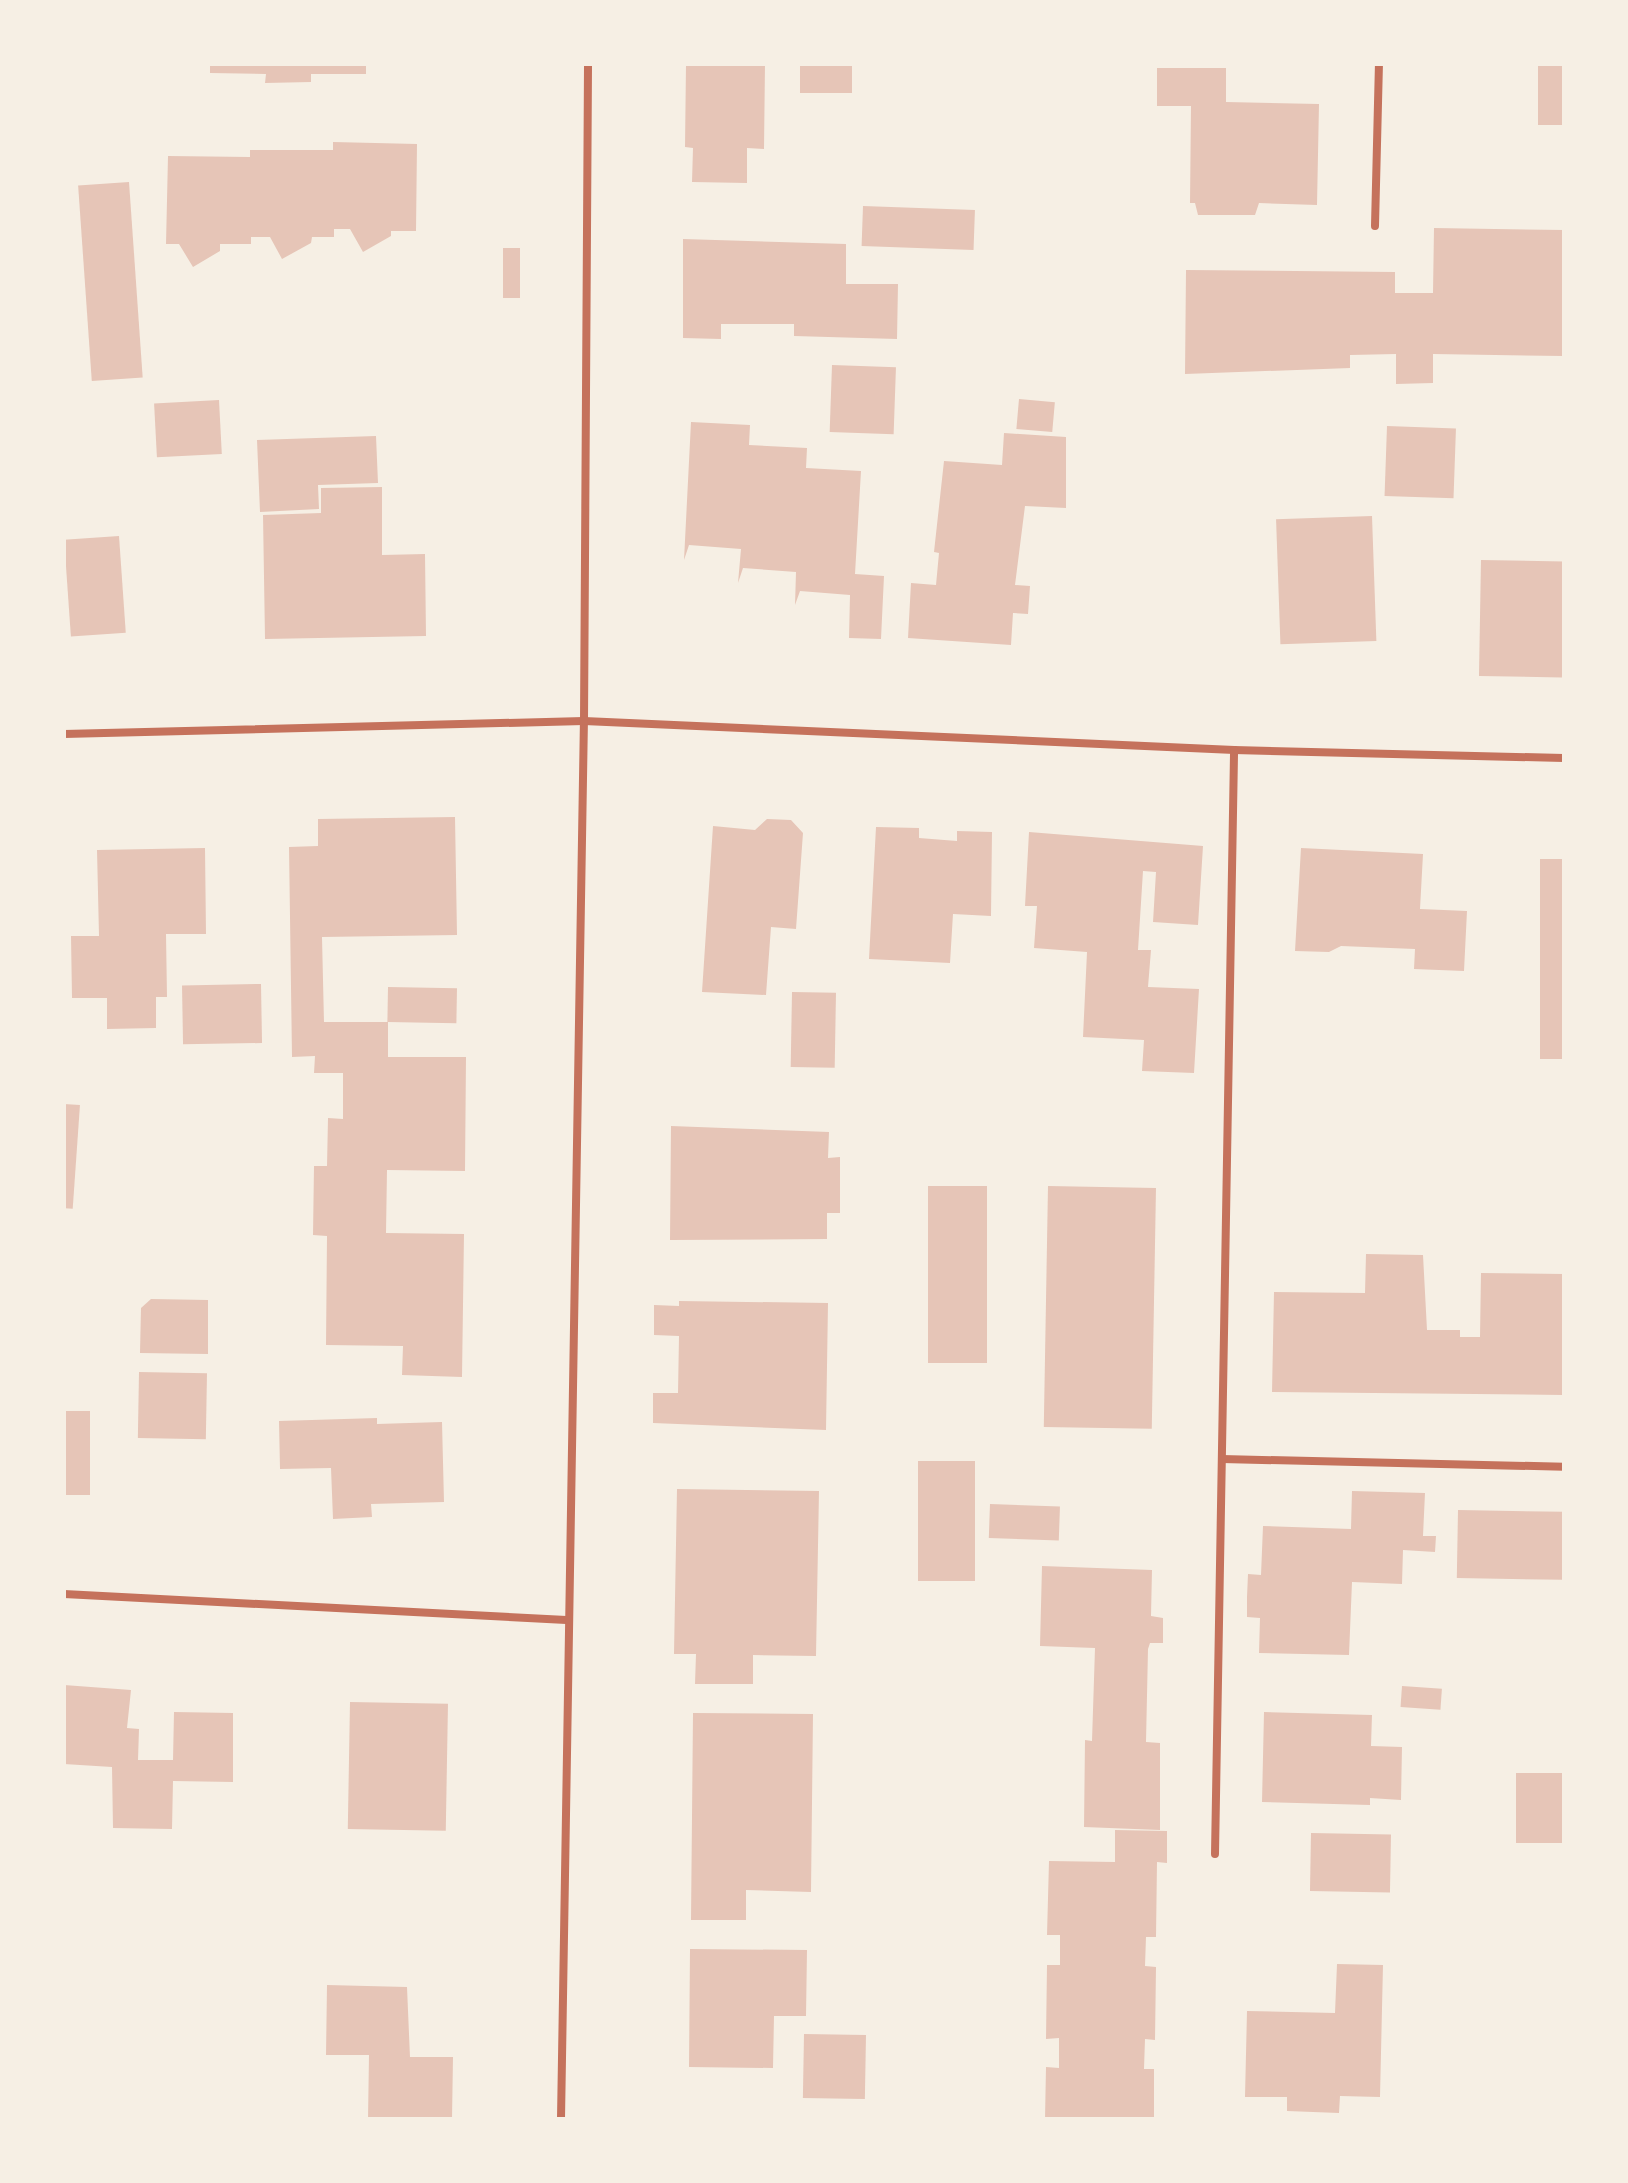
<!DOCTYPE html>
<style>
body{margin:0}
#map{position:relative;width:1628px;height:2183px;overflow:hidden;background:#f6efe4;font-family:Helvetica,sans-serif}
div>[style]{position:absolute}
.building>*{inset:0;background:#e6c5b7;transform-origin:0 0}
.minor>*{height:8px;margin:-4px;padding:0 4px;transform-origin:4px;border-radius:4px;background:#c5725c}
span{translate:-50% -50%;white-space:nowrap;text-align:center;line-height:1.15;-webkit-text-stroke:8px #f6efe4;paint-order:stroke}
.frame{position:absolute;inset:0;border:66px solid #f6efe4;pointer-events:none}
</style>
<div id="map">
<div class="building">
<i style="clip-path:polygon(210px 64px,366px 64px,366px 74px,311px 74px,311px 82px,265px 83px,266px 74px,210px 73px)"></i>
<i style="clip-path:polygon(686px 64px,765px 64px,764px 149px,747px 148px,747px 183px,692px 182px,693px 148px,685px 147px)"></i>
<i style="left:800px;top:64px;width:52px;height:29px"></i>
<i style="left:1538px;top:64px;width:26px;height:61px"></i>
<i style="clip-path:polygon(1157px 68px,1226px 68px,1226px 102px,1319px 104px,1317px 205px,1259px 203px,1255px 215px,1198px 215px,1195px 203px,1190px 203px,1191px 106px,1157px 106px)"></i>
<i style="clip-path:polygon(333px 142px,417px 144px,416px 231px,391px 231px,391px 236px,363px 252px,350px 229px,334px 229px,334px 237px,312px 237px,311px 243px,282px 259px,270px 237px,251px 237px,251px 244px,220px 244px,220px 251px,193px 267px,179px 244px,166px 244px,168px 156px,250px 157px,250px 150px,333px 150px)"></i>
<i style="left:129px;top:182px;width:196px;height:51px;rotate:86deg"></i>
<i style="left:863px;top:206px;width:112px;height:40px;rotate:2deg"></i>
<i style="clip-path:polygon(1434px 228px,1564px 230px,1564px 356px,1433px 354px,1433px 383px,1396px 384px,1396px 354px,1350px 355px,1350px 368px,1185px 374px,1186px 270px,1395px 272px,1395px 293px,1433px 293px)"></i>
<i style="clip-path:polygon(683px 239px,846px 244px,846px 284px,898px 284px,897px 339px,794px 336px,794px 324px,721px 324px,721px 339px,683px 338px)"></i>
<i style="left:503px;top:248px;width:17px;height:50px"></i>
<i style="left:832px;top:365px;width:64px;height:67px;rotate:2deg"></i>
<i style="left:1019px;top:399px;width:36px;height:30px;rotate:5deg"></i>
<i style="left:219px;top:400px;width:54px;height:65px;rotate:87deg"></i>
<i style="clip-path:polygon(691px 422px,750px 425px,749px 445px,807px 448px,806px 468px,861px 471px,855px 574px,884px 576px,881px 639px,849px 638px,850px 595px,800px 591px,795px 605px,796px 572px,743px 568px,738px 583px,741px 549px,689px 545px,684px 560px)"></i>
<i style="left:1387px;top:426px;width:69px;height:70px;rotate:2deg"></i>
<i style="clip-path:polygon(1004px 433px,1066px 437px,1066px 508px,1025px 506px,1015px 585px,1030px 586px,1028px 614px,1013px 613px,1011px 645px,908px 638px,911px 583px,936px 585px,939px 553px,934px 552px,944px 461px,1002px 465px)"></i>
<i style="clip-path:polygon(376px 436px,378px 483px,318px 485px,319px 509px,260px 512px,257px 440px)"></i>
<i style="clip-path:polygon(382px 487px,382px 555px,425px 554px,426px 636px,265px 639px,263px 515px,321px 513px,321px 488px)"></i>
<i style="left:1372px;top:516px;width:125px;height:96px;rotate:88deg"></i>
<i style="left:119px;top:536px;width:97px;height:55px;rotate:86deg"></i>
<i style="left:1481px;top:560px;width:83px;height:116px;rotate:1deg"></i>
<i style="clip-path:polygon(455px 817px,457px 935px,322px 937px,324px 1022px,388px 1022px,388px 1057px,466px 1057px,465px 1171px,387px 1170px,386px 1233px,464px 1234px,462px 1377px,402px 1375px,403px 1346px,326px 1345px,327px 1236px,313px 1235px,314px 1166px,327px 1166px,328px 1118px,343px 1119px,343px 1073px,314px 1073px,315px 1056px,292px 1057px,289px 847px,318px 846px,318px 819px)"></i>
<i style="clip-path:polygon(767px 819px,791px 820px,803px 833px,796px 929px,771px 927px,766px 995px,702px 992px,713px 826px,755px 830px)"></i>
<i style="clip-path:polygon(876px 827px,919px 828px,919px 838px,957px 841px,957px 831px,992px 832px,991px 916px,953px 914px,950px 963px,869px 959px)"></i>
<i style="clip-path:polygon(1029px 832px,1203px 846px,1198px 925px,1153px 922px,1156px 872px,1143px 871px,1138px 950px,1151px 950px,1148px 987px,1199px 989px,1194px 1073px,1142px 1071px,1144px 1040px,1083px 1037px,1087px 952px,1034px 948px,1037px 906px,1025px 906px)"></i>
<i style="clip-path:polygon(205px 848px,206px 934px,166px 934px,167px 997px,156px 997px,156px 1028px,107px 1029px,107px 998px,72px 998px,71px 936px,99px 936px,97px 850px)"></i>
<i style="clip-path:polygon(1301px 848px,1423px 854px,1420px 909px,1467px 911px,1464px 971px,1414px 969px,1415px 949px,1341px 946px,1329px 952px,1295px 951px)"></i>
<i style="left:1540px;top:859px;width:24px;height:200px"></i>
<i style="left:261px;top:984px;width:59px;height:79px;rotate:89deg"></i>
<i style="left:388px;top:987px;width:69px;height:35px;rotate:1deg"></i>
<i style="left:792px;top:992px;width:44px;height:75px;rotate:1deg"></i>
<i style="left:64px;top:1104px;width:16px;height:104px;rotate:4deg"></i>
<i style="clip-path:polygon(671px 1126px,829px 1132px,828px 1158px,840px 1157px,840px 1213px,827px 1213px,827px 1239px,670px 1240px)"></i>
<i style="left:928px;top:1186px;width:59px;height:177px"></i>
<i style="left:1048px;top:1186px;width:108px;height:241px;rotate:1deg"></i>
<i style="clip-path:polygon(1366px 1254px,1423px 1255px,1427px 1330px,1460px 1330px,1460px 1337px,1480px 1337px,1481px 1273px,1564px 1274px,1564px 1395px,1272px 1392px,1274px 1292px,1365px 1293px)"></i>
<i style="clip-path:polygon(151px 1299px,208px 1300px,208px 1354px,140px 1353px,141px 1308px)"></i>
<i style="clip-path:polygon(679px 1301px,828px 1303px,826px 1430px,653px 1423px,653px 1393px,678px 1393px,679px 1336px,654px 1335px,654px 1305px,679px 1306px)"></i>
<i style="left:139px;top:1372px;width:68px;height:66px;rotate:1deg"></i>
<i style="left:64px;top:1411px;width:26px;height:84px"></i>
<i style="clip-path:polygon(377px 1418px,377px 1424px,442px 1422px,444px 1502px,371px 1504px,372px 1517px,333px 1519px,331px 1468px,280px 1469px,279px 1421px)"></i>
<i style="left:918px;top:1461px;width:57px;height:120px"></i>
<i style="clip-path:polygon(677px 1489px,819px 1491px,816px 1656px,753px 1655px,753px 1684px,695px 1684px,696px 1654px,674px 1654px)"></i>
<i style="clip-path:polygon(1352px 1491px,1425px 1493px,1423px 1536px,1436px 1536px,1435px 1552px,1403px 1550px,1402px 1584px,1352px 1582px,1349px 1655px,1259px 1653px,1260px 1618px,1247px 1617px,1247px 1597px,1248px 1574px,1261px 1575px,1263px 1526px,1351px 1529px)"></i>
<i style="left:990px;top:1504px;width:70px;height:34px;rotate:2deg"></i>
<i style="left:1458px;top:1510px;width:106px;height:68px;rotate:1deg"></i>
<i style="clip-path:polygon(1042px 1566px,1152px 1570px,1151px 1616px,1163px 1618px,1163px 1643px,1150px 1643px,1148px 1649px,1146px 1742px,1160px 1743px,1160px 1830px,1084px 1827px,1085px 1740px,1092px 1741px,1095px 1648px,1040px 1646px)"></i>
<i style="clip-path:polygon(64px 1685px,131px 1690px,127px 1728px,139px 1729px,138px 1760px,173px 1760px,174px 1712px,233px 1713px,233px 1782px,173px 1781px,172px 1829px,113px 1828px,112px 1767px,64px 1764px)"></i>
<i style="left:1402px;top:1686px;width:40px;height:21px;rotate:4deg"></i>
<i style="left:350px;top:1702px;width:98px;height:127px;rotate:1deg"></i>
<i style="clip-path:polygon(1264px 1712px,1372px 1715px,1371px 1746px,1402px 1747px,1401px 1800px,1370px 1798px,1370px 1805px,1262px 1802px)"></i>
<i style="clip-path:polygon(693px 1713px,813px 1714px,811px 1892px,746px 1890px,746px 1920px,691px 1920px)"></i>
<i style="left:1516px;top:1773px;width:48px;height:70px"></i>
<i style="clip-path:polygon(1115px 1830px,1167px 1831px,1167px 1863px,1157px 1862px,1156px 1937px,1146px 1937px,1145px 1966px,1156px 1967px,1155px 2040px,1145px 2039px,1144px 2069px,1154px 2069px,1154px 2119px,1045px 2119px,1046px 2067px,1059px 2068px,1059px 2038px,1046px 2039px,1047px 1965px,1060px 1965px,1060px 1935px,1047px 1935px,1049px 1861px,1115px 1862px)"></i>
<i style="left:1311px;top:1833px;width:80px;height:58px;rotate:1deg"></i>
<i style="clip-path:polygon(690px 1949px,807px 1950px,806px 2016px,774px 2016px,773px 2068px,689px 2067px)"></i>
<i style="clip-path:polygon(1337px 1964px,1383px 1965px,1380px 2097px,1340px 2096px,1339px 2113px,1287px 2111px,1287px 2097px,1245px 2097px,1247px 2011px,1335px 2013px)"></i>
<i style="clip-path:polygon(327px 1985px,407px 1987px,410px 2057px,453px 2057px,452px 2119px,368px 2119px,369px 2055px,326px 2055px)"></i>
<i style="left:804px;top:2034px;width:62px;height:64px;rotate:1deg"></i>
</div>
<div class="minor">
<i style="left:1375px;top:226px;width:162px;rotate:-88.6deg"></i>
<i style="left:64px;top:734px;width:520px;rotate:-1.43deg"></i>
<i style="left:584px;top:721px;width:651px;rotate:2.55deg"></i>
<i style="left:1234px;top:750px;width:330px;rotate:1.4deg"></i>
<i style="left:1222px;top:1459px;width:342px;rotate:1.3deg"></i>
<i style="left:64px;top:1594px;width:503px;rotate:2.96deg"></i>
<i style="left:1215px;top:1854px;width:1104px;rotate:-89.01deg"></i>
<i style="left:561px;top:2119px;width:1398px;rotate:-89.06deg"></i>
<i style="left:584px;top:721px;width:657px;rotate:-89.65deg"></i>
</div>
<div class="frame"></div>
</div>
